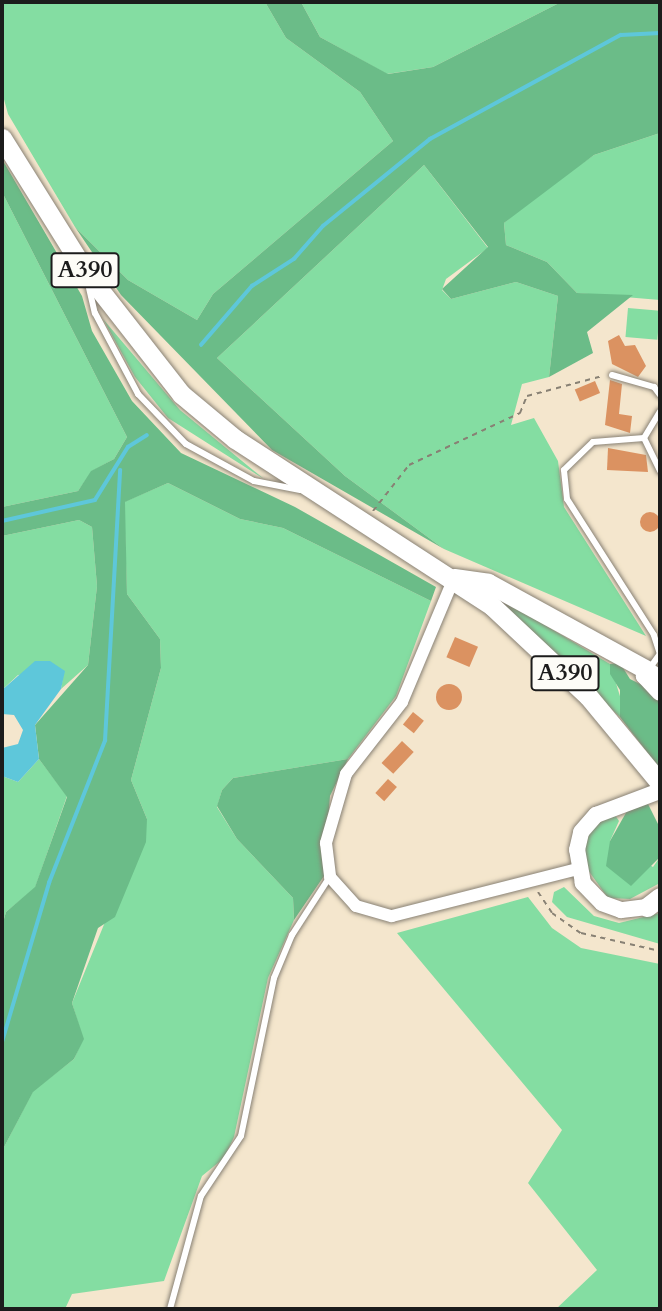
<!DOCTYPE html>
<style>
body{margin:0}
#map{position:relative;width:662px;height:1311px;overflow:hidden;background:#f4e6cd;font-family:Cardo,serif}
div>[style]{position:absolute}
.green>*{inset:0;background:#84dda2;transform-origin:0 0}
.forest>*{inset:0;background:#6bbc88}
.water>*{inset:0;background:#5ec7da}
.stream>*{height:3.5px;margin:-1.75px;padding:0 1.75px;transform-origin:1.75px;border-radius:1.75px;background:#5ec7da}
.building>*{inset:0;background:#db9261;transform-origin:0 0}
.round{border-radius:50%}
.path>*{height:2px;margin-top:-1px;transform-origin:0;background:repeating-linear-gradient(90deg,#888174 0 5px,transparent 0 10px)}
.roads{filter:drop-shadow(0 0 2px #888174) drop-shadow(0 0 2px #888174)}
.service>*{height:6px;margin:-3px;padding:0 3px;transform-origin:3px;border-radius:3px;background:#fff}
.minor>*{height:12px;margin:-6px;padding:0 6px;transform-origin:6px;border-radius:6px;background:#fff}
.tertiary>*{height:16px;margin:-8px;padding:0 8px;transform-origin:8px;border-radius:8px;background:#fff}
.trunk>*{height:19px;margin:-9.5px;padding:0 9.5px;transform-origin:9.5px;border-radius:9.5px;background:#fff}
span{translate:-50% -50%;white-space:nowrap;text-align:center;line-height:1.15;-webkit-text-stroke:5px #fdfcf7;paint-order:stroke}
.shield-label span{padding:2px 5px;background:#fdfcf7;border:2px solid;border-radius:5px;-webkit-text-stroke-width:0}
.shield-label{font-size:24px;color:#1c1c1c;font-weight:700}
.frame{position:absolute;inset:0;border:4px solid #1c1c1c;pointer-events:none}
</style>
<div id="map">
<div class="green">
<i style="clip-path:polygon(2px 2px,265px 2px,286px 38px,360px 92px,393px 141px,213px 294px,197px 320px,128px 280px,75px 227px,8px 114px,2px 92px)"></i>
<i style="clip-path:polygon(301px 2px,561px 2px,433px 67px,387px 74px,320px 37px)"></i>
<i style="clip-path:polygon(660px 133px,660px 300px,577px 293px,547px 262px,506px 245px,504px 223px,538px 194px,594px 155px)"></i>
<i style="clip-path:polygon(424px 165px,488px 248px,446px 279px,442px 290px,451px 299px,516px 282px,558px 296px,549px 377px,522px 384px,511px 425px,534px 418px,558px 461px,564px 507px,646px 636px,444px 549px,345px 476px,217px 358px)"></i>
<i style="clip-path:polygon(2px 192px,127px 437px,114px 459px,92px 471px,78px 491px,2px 507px)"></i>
<i style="left:628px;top:308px;width:32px;height:29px;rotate:5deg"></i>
<i style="clip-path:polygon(103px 319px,180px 410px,264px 479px,168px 418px,135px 377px)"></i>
<i style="clip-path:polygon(168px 483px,240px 519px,283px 528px,431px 601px,396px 696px,348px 759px,233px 778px,222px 790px,217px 807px,237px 839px,293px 898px,294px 920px,268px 978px,234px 1137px,224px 1158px,202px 1176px,164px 1281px,72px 1294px,65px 1309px,2px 1309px,2px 1151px,33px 1091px,74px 1059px,83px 1039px,72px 1003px,147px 819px,131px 780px,161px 668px,160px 639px,127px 594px,124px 502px)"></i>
<i style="clip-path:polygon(79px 520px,92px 527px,97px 586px,88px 665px,61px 689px,64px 671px,18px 675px,2px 690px,2px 536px)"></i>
<i style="clip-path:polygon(481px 587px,610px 664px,624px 709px,620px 717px)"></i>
<i style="clip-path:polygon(39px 759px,67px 796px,35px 888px,6px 912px,2px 926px,2px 776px,18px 782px)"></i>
<i style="clip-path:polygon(613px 812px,619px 821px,610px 841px,653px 867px,660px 857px,660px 883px,630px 899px,608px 898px,583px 863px,583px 841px,596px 821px)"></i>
<i style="clip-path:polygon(564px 887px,594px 916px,619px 923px,660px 913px,660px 944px,567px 917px,552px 902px,554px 892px)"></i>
<i style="clip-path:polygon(528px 897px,552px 928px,581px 948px,660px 964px,660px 1309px,556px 1309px,597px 1270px,528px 1183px,562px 1130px,397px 933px)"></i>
</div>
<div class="forest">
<i style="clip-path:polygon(265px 2px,301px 2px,320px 37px,388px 74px,433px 67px,561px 2px,660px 2px,660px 133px,594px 155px,504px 223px,506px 245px,547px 262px,577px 293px,633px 295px,587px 332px,593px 353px,549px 377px,558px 296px,516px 282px,451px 299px,442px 289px,488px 247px,424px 165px,217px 358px,345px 476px,444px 549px,272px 450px,121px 295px,75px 227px,128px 280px,197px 320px,213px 294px,393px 141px,360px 92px,286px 38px)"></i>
<i style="clip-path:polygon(2px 159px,82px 296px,92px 331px,132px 401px,181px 453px,295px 507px,436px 587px,431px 601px,283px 528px,240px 519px,168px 483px,125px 502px,127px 594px,160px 639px,161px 668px,131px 780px,147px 819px,146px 842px,115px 917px,98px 928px,72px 1003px,84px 1039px,74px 1059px,33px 1092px,2px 1151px,2px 926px,6px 912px,35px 887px,67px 797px,39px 759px,35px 725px,88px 665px,97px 586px,92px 527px,79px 520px,2px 536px,2px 507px,78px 491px,91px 471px,114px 459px,127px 437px,2px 192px)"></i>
<i style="clip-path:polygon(620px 663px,630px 679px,660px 694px,660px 769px,620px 717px,620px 690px,610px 674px,610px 664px)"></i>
<i style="clip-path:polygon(348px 759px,330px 796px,324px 876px,294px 920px,293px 898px,237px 839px,217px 806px,222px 790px,233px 778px)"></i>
<i style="clip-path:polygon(648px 804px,660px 828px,660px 857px,631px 886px,606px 866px,610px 841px,627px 811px)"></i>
</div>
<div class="water">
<i style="clip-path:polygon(35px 661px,50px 661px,65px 671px,61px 689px,35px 725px,39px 759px,18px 782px,2px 776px,2px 748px,18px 744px,23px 730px,14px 715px,2px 714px,2px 690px)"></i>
</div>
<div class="stream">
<i style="left:201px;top:345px;width:78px;rotate:-49.2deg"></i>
<i style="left:252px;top:286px;width:50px;rotate:-32.7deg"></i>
<i style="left:294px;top:259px;width:44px;rotate:-48.7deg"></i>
<i style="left:323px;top:226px;width:138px;rotate:-39.1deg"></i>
<i style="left:430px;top:139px;width:217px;rotate:-28.6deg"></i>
<i style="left:621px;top:35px;width:39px;rotate:-3deg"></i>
<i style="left:2px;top:521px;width:95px;rotate:-12.7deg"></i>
<i style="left:95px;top:500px;width:62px;rotate:-58.1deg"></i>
<i style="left:128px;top:447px;width:22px;rotate:-32deg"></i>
<i style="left:2px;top:1042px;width:166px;rotate:-73.5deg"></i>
<i style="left:49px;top:883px;width:153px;rotate:-68.5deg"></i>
<i style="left:105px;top:741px;width:271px;rotate:-86.8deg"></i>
</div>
<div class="building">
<i style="clip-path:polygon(619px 335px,625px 346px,635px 345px,646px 366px,638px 377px,612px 364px,608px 341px)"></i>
<i style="clip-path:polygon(610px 380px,622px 384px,619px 414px,632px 416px,630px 433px,605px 425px)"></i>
<i style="left:595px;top:381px;width:13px;height:22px;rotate:67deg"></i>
<i style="clip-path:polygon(608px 448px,646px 455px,648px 472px,607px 470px)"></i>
<i class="round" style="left:640px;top:512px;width:20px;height:20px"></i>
<i style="left:455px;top:637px;width:25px;height:22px;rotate:23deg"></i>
<i class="round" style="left:436px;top:684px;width:26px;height:26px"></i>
<i style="left:413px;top:712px;width:14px;height:16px;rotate:39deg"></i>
<i style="left:402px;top:741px;width:16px;height:30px;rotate:43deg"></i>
<i style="left:388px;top:779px;width:12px;height:19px;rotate:42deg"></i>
</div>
<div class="path">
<i style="left:373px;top:511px;width:58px;rotate:-52deg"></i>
<i style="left:409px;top:465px;width:123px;rotate:-25.1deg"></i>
<i style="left:520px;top:413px;width:18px;rotate:-68deg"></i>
<i style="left:527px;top:396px;width:78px;rotate:-14.9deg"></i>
<i style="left:538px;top:892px;width:25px;rotate:56deg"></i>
<i style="left:552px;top:913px;width:35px;rotate:35deg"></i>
<i style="left:581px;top:933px;width:81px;rotate:12.8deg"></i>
</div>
<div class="roads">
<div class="service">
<i style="left:89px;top:288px;width:26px;rotate:77deg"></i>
<i style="left:95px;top:313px;width:92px;rotate:62deg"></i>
<i style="left:138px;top:394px;width:69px;rotate:46.2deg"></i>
<i style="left:186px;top:444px;width:77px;rotate:28.6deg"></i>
<i style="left:254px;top:481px;width:47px;rotate:11.1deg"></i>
<i style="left:612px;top:375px;width:44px;rotate:15.9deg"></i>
<i style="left:654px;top:387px;width:10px;rotate:53deg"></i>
<i style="left:644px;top:438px;width:31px;rotate:-59deg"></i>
<i style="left:649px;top:669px;width:19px;rotate:-54deg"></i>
<i style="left:660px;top:654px;width:20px;rotate:-108deg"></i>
<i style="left:654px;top:635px;width:161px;rotate:-122.6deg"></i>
<i style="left:567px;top:499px;width:29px;rotate:-96deg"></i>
<i style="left:564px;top:470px;width:40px;rotate:-44deg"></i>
<i style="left:593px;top:442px;width:51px;rotate:-4.5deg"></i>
<i style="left:644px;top:438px;width:37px;rotate:64deg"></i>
<i style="left:170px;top:1309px;width:117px;rotate:-74.7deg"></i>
<i style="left:201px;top:1196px;width:72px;rotate:-56.3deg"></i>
<i style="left:241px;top:1136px;width:161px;rotate:-78.2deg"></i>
<i style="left:274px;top:978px;width:47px;rotate:-67.3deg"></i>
<i style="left:292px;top:935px;width:68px;rotate:-57deg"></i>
</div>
<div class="minor">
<i style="left:454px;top:578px;width:134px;rotate:112.8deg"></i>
<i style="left:402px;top:702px;width:91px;rotate:127.9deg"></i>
<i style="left:346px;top:774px;width:72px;rotate:106.2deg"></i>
<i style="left:326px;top:843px;width:34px;rotate:83deg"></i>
<i style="left:330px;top:877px;width:39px;rotate:48deg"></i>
<i style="left:356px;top:906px;width:37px;rotate:16deg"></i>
<i style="left:392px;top:916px;width:192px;rotate:-14.2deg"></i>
</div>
<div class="tertiary">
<i style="left:660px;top:678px;width:15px;rotate:-148deg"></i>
<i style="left:647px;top:670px;width:7px;rotate:117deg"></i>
<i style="left:644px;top:676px;width:23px;rotate:47deg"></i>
<i style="left:647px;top:907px;width:26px;rotate:173deg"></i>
<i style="left:621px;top:910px;width:20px;rotate:-160deg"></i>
<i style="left:602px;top:903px;width:28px;rotate:-134deg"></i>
<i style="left:583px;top:883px;width:34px;rotate:-100deg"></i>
<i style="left:577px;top:850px;width:18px;rotate:-77deg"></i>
<i style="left:581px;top:832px;width:23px;rotate:-49deg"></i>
<i style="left:596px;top:815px;width:68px;rotate:-20.6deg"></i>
</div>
<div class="trunk">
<i style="left:2px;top:138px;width:157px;rotate:58deg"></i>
<i style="left:85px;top:271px;width:156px;rotate:52deg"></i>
<i style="left:181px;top:394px;width:70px;rotate:39.8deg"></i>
<i style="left:235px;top:439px;width:306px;rotate:33deg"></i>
<i style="left:492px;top:606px;width:132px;rotate:43.2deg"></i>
<i style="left:588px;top:696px;width:113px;rotate:50.4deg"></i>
<i style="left:454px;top:578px;width:34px;rotate:8deg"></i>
<i style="left:488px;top:583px;width:181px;rotate:28.7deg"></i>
<i style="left:647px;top:907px;width:16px;rotate:-38deg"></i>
</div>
</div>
<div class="shield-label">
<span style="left:85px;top:270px">A390</span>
<span style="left:565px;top:673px">A390</span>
</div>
<div class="frame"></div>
</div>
